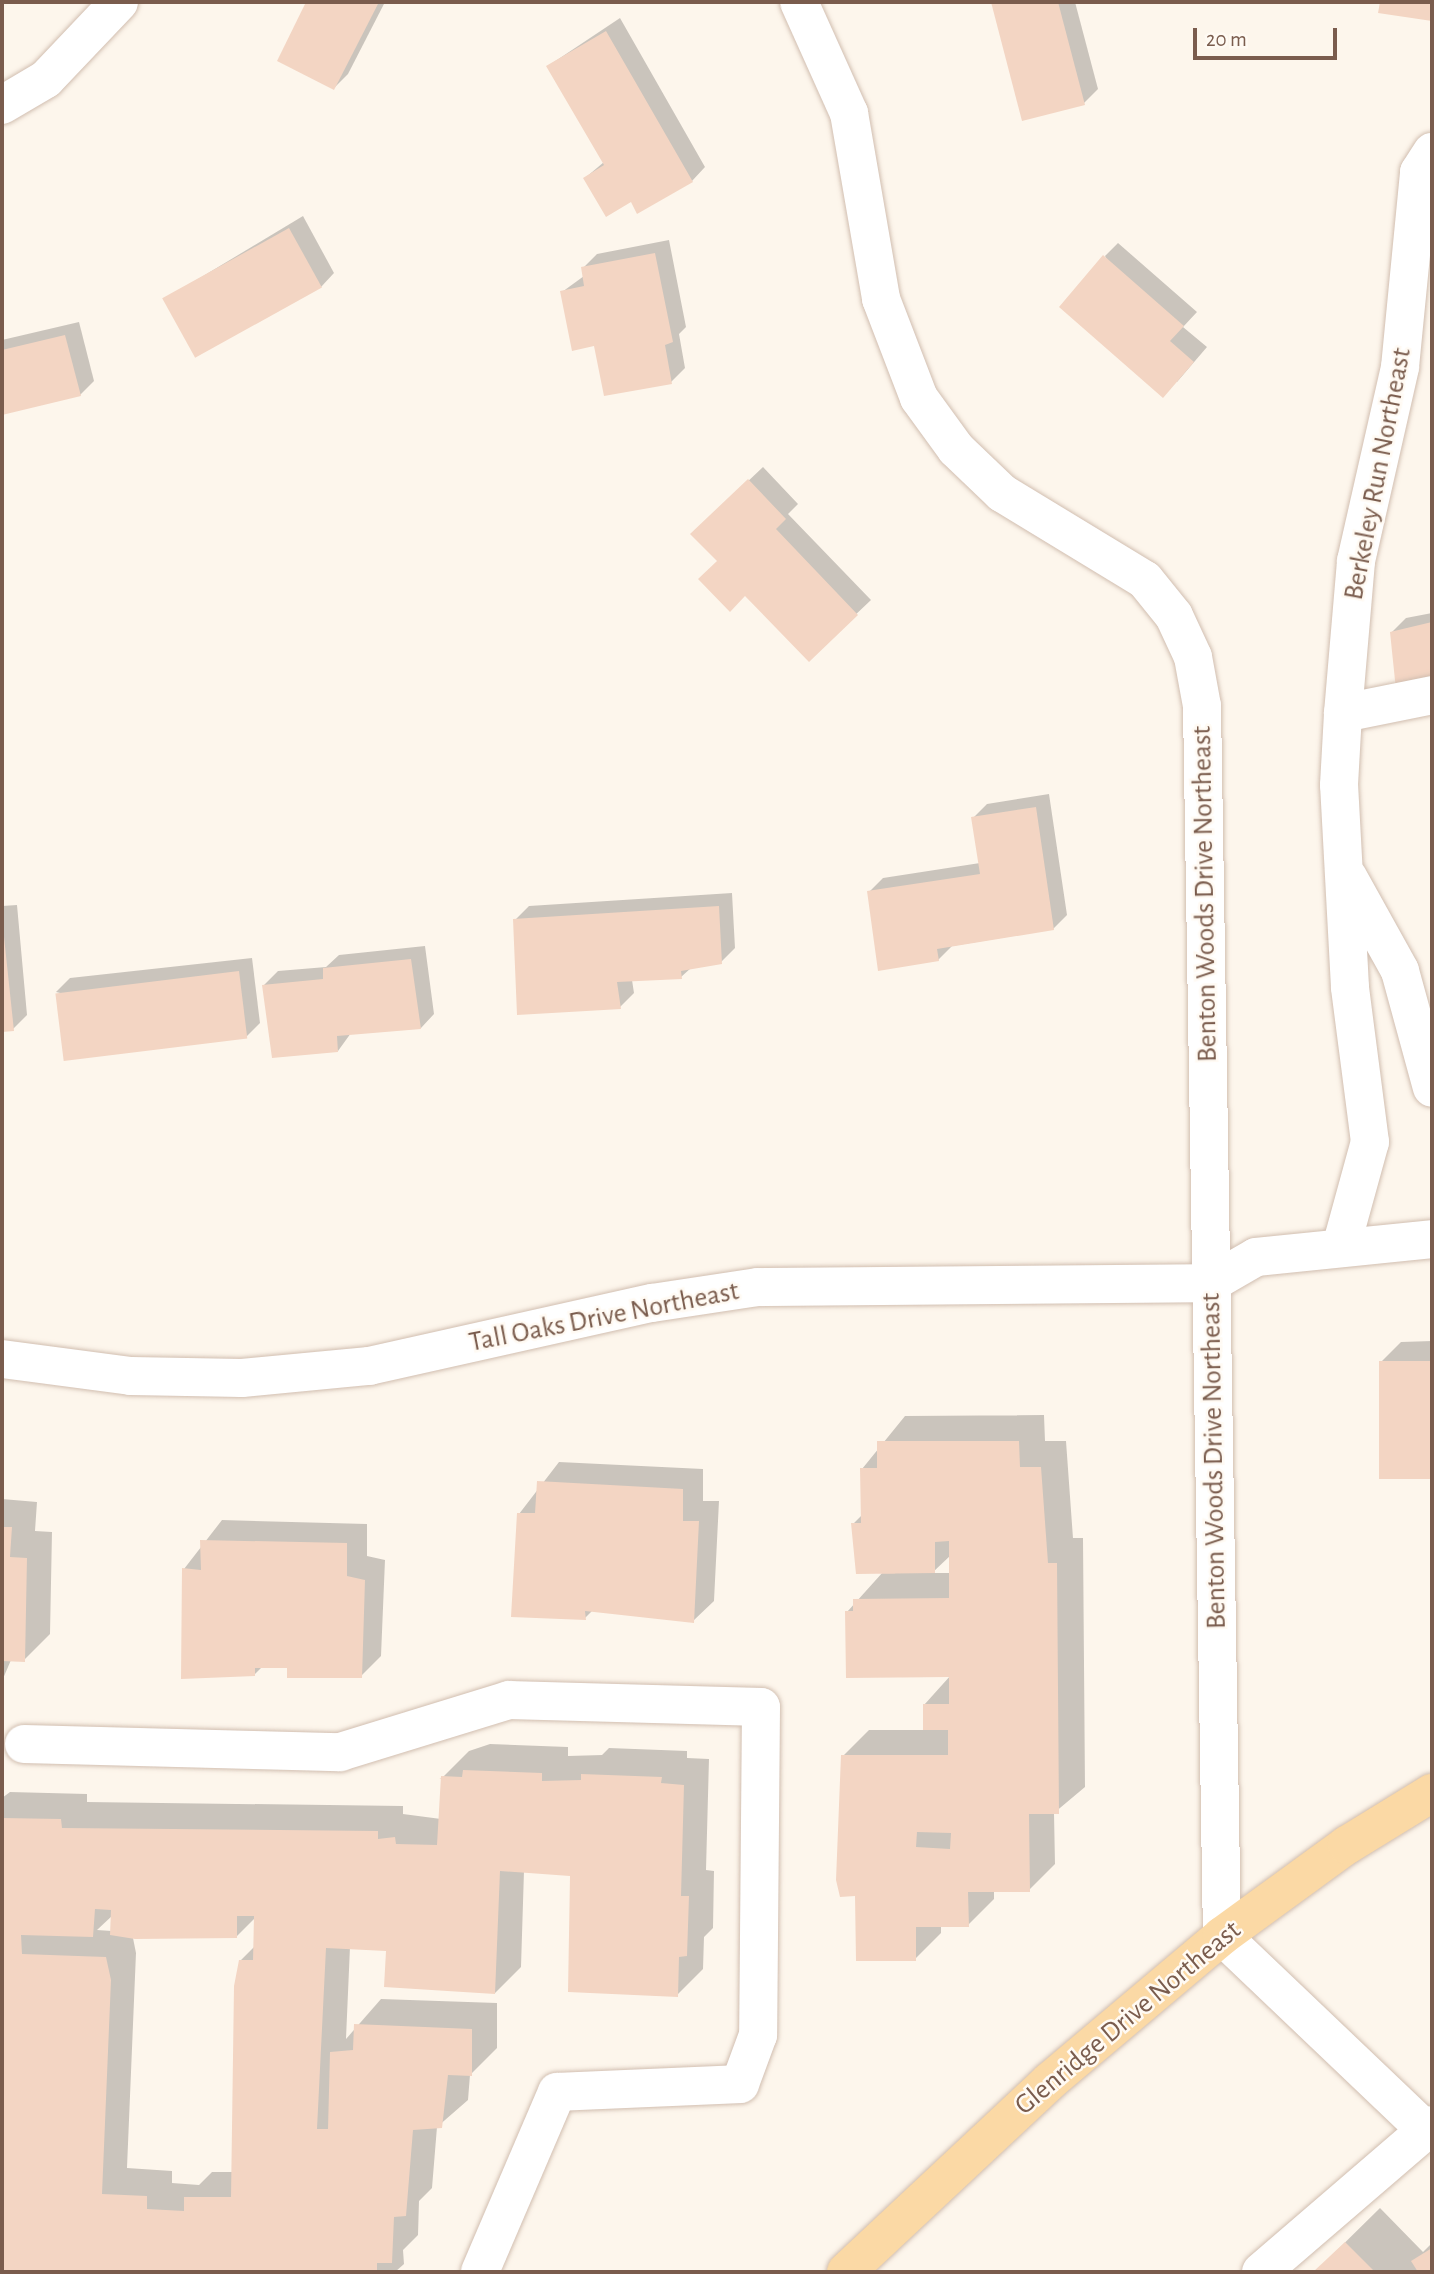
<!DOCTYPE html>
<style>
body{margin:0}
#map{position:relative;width:1434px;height:2274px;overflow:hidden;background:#fdf6ec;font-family:"Alegreya Sans",sans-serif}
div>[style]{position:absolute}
.shadow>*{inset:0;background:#0003}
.building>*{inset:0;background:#f3d5c3;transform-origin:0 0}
.roads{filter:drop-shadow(0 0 2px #d1beb0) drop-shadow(0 0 2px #d1beb0)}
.minor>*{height:38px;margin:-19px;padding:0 19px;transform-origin:19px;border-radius:19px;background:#fff}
.major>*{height:38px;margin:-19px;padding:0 19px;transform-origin:19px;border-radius:19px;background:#fbd9a5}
span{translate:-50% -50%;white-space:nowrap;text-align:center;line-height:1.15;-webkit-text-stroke:5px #fffaf3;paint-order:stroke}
.street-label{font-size:28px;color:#7a5c4d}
.frame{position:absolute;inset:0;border:4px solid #7a5c4d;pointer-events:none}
.scale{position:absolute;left:1193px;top:28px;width:144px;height:32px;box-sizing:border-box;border:4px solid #7a5c4d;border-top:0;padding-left:9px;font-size:21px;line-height:24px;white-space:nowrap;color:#7a5c4d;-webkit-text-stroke:5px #fffaf3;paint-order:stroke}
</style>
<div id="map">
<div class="shadow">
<i style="clip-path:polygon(308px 2px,385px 2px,348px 74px,334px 88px,279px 60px)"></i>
<i style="clip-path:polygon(993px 2px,1075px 2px,1098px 89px,1084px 103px,1024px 119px)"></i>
<i style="clip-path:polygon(620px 18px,705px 167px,692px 181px,632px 199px,585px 178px,604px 162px,548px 66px)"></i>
<i style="clip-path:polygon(303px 216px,334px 273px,321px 287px,165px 299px)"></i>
<i style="clip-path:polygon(669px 240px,686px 327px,679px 334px,685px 368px,671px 382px,596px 344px,562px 292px,584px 276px,583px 268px,597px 254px)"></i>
<i style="clip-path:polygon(1118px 243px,1197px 312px,1183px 327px,1207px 347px,1177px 382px,1105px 256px)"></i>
<i style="clip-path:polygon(79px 322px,94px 381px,80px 395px,2px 413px,2px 340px)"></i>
<i style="clip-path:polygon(763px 467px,798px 504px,788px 514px,871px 600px,809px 659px,719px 561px,706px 521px)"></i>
<i style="clip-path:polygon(1432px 613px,1432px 678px,1392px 632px,1406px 618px)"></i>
<i style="clip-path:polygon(1049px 794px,1067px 915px,1053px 929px,952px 946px,938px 960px,869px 892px,883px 878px,980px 863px,973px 818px,987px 804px)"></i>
<i style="clip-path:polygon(732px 893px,735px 948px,721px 962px,691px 968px,681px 977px,632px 980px,634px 993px,620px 1007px,515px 920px,529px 906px)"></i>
<i style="clip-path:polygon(17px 905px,27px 1015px,13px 1029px,2px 1029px,2px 906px)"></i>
<i style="clip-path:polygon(425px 946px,434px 1014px,421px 1028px,351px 1033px,338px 1051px,264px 985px,278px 971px,326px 967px,339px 955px)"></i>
<i style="clip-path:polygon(252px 958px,260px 1023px,246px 1037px,56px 992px,70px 978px)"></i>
<i style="clip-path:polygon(1432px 1341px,1432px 1477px,1384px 1478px,1381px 1362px,1401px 1342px)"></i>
<i style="clip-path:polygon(evenodd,1044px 1415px,1045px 1441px,1066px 1441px,1073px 1538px,1083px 1538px,1085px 1787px,1054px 1813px,1055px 1864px,1029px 1890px,994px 1890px,994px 1899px,968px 1925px,941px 1925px,941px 1933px,915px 1959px,857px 1895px,843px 1756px,869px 1730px,924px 1730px,924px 1705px,951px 1675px,847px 1612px,883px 1572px,853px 1524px,862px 1515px,862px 1469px,905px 1416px,1044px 1415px,951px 1555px,951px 1573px,932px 1573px,951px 1555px)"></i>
<i style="clip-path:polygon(559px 1462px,703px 1469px,703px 1501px,719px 1501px,714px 1601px,693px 1621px,593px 1610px,585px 1618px,519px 1514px)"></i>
<i style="clip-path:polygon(2px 1499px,37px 1502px,35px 1531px,52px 1532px,50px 1634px,24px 1660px,11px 1660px,2px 1681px)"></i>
<i style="clip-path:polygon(222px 1520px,367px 1524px,367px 1556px,385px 1560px,381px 1656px,361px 1676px,289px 1667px,262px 1667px,254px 1675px,184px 1569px)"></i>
<i style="clip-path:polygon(evenodd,490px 1744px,568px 1747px,568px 1756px,602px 1755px,609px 1748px,687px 1751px,687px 1758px,709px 1759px,706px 1870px,714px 1871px,713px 1928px,704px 1937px,703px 1969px,677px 1995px,571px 1874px,524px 1871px,521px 1967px,495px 1993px,387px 1949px,350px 1947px,346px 2039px,381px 1999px,497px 2003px,497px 2048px,470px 2075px,468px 2100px,437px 2127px,432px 2188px,419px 2201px,418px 2235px,403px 2250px,404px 2264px,395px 2272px,2px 2272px,2px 1798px,10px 1792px,87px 1794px,87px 1802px,403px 1806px,403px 1814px,441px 1819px,443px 1777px,469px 1751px,490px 1744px,113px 1915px,112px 1931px,97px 1930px,113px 1915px,490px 1744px,256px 1917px,255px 1946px,240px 1961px,233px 2172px,212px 2172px,199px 2185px,172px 2183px,172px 2171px,127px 2168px,136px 1953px,132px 1933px,237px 1936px,256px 1917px)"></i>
<i style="clip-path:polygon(1380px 2208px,1423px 2252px,1432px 2243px,1432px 2272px,1315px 2272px)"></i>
</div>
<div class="building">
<i style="clip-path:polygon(306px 2px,379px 2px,334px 90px,277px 61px)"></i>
<i style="clip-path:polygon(991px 2px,1058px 2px,1085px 105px,1022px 121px)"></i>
<i style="clip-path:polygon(1380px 2px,1432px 2px,1432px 21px,1378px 13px)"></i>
<i style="clip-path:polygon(606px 31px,693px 182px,637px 214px,631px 202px,606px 217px,583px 178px,604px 165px,546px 66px)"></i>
<i style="left:289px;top:228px;width:68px;height:145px;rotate:61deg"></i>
<i style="clip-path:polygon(655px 253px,673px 342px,665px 345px,672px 384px,604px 396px,594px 346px,572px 351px,560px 291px,584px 286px,581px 267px)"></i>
<i style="clip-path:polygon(1103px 255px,1184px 326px,1170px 341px,1194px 362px,1163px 398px,1059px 307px)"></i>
<i style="clip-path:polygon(65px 335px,81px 396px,2px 415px,2px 350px)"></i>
<i style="clip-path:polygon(748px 479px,786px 519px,776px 529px,858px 615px,809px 662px,745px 596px,730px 612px,698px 579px,717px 561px,690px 534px)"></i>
<i style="clip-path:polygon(1432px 622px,1432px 680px,1396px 690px,1390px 632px)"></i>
<i style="clip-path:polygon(1036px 807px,1054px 930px,937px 949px,939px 961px,878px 971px,867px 891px,980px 874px,971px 817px)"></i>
<i style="clip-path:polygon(719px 906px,722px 964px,681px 971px,682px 979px,617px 982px,621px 1009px,517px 1015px,513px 919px)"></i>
<i style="clip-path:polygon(2px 918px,14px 1031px,2px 1032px)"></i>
<i style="clip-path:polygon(411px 959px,421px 1029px,337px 1036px,338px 1052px,272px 1058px,262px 985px,323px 979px,323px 968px)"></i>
<i style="left:239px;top:971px;width:68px;height:185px;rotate:83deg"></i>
<i style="left:1432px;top:1361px;width:118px;height:53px;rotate:90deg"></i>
<i style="clip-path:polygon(evenodd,877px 1441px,1019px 1441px,1020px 1467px,1041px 1467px,1048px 1563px,1057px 1563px,1059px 1814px,1029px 1814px,1030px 1892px,968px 1892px,969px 1927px,916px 1927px,916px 1961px,856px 1961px,855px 1896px,840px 1897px,836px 1880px,841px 1755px,948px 1755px,948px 1730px,923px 1730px,923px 1704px,949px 1704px,949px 1677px,846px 1678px,845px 1611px,853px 1611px,853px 1599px,949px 1598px,949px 1541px,935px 1542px,935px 1573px,856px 1574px,851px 1523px,861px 1523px,860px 1468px,877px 1468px,877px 1441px,917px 1832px,951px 1833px,950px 1849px,916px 1847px,917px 1832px)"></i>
<i style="clip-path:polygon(537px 1481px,683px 1489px,683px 1521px,699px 1521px,694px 1623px,585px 1611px,586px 1620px,511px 1617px,517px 1513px,535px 1513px)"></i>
<i style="clip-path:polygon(2px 1527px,12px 1527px,10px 1557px,27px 1558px,25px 1662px,2px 1661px)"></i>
<i style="clip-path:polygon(200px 1540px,347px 1543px,347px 1576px,365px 1580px,362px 1678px,287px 1678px,287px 1668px,255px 1668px,255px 1676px,181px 1679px,182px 1568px,201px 1570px)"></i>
<i style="clip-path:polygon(evenodd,463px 1770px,542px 1773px,542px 1781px,581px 1780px,581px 1774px,662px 1777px,661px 1783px,684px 1785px,681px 1896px,689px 1896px,687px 1956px,679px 1957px,678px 1997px,568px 1992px,570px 1876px,500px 1871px,495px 1994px,384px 1987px,386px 1951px,326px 1948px,317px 2129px,328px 2129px,330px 2052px,353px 2050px,354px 2024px,472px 2029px,472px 2076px,448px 2075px,442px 2128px,413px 2130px,406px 2216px,394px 2217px,392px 2263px,377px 2263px,377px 2272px,2px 2272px,2px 1818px,61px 1819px,62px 1828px,378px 1831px,378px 1839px,395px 1837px,396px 1844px,437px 1845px,441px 1776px,462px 1777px,463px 1770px,95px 1909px,111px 1910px,110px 1935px,135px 1939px,237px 1938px,237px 1916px,254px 1916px,253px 1960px,239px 1960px,234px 1986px,231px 2197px,184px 2197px,184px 2211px,147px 2209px,147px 2196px,102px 2194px,111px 1980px,106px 1957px,22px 1954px,21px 1935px,93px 1937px,95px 1909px)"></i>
<i style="clip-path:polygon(1345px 2242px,1375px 2272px,1313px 2272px)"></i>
<i style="clip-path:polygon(1432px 2248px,1432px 2272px,1418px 2272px,1411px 2261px)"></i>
</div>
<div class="roads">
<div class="minor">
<i style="left:799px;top:2px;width:122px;rotate:65.8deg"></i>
<i style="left:849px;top:113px;width:189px;rotate:80.2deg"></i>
<i style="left:881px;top:299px;width:106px;rotate:69deg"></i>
<i style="left:919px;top:398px;width:63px;rotate:54deg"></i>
<i style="left:956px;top:449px;width:64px;rotate:43.7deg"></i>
<i style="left:1002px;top:493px;width:167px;rotate:31.3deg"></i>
<i style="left:1145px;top:580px;width:46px;rotate:51.1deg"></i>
<i style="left:1174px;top:616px;width:45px;rotate:65.1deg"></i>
<i style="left:1193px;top:657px;width:50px;rotate:79.6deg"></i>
<i style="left:1202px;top:706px;width:1230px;rotate:89.07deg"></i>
<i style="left:1222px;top:1936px;width:283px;rotate:43.6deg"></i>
<i style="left:2px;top:105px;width:51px;rotate:-30.6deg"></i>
<i style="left:46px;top:79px;width:106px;rotate:-46.5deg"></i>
<i style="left:1343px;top:713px;width:91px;rotate:-11.4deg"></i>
<i style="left:1348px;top:877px;width:107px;rotate:61deg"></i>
<i style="left:1400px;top:971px;width:121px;rotate:74.7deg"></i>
<i style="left:1341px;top:1247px;width:109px;rotate:-74.6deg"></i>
<i style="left:1370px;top:1142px;width:156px;rotate:-97.4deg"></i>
<i style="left:1350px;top:987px;width:202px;rotate:-93.1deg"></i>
<i style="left:1339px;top:785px;width:72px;rotate:-86.8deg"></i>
<i style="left:1343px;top:713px;width:153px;rotate:-85.1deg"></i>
<i style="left:1356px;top:561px;width:199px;rotate:-77.2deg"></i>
<i style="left:1400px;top:367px;width:196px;rotate:-84.4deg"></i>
<i style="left:1419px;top:172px;width:24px;rotate:-57deg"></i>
<i style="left:2px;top:1359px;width:130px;rotate:7.5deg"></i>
<i style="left:131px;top:1376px;width:111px;rotate:1deg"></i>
<i style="left:242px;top:1378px;width:128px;rotate:-5.4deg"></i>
<i style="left:369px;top:1366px;width:290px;rotate:-12.6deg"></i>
<i style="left:652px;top:1303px;width:107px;rotate:-8.6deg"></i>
<i style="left:758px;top:1287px;width:453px;rotate:-0.5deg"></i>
<i style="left:1211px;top:1283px;width:52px;rotate:-30deg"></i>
<i style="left:1256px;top:1257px;width:177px;rotate:-5.8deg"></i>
<i style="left:24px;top:1744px;width:316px;rotate:1.5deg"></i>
<i style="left:340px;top:1752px;width:177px;rotate:-17.1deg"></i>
<i style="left:509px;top:1700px;width:252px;rotate:1.6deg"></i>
<i style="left:761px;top:1707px;width:328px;rotate:90.5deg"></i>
<i style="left:758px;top:2035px;width:52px;rotate:110.2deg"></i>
<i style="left:740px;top:2084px;width:183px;rotate:177.5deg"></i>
<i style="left:557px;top:2092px;width:196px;rotate:113.2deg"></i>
<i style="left:1261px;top:2272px;width:225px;rotate:-40.7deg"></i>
</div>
<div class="major">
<i style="left:846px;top:2272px;width:279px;rotate:-43.1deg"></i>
<i style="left:1050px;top:2081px;width:225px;rotate:-40.1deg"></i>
<i style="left:1222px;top:1936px;width:155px;rotate:-36.1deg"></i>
<i style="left:1347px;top:1845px;width:100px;rotate:-31.5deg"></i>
</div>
</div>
<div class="street-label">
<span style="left:1378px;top:474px;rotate:-79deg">Berkeley Run Northeast</span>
<span style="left:1205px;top:894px;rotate:-91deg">Benton Woods Drive Northeast</span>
<span style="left:604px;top:1317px;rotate:-11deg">Tall Oaks Drive Northeast</span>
<span style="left:1214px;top:1461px;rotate:-91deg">Benton Woods Drive Northeast</span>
<span style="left:1128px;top:2018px;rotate:-40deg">Glenridge Drive Northeast</span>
</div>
<div class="frame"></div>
<div class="scale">20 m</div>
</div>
